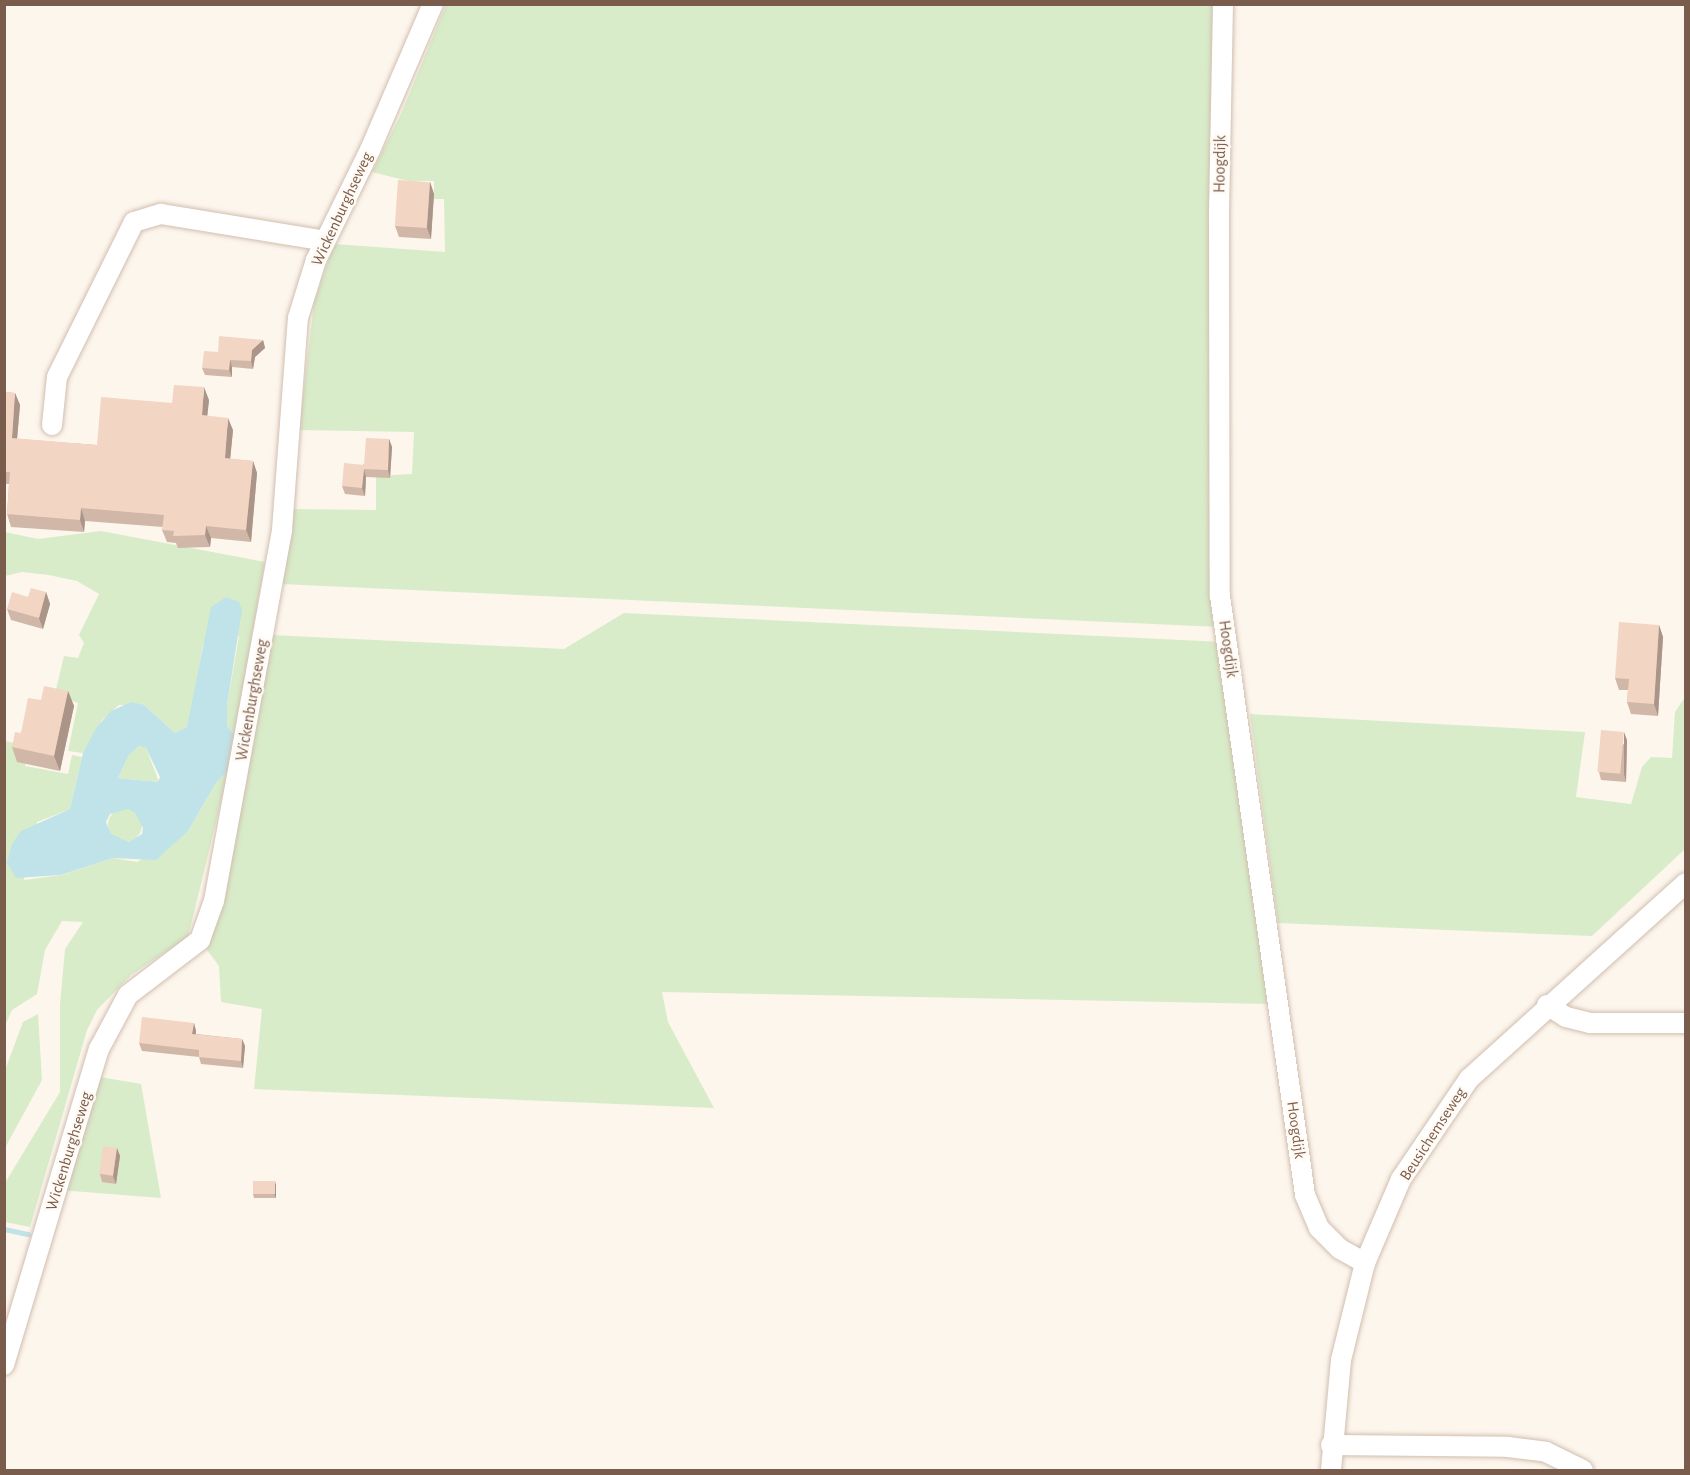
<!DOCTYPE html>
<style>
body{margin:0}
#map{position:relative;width:1690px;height:1475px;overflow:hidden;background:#fdf6ec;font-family:"Alegreya Sans",sans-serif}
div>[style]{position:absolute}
.green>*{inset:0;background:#d8ecc9}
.round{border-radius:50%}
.water>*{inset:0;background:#bfe3e8}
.stream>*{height:5px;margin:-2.5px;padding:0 2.5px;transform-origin:2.5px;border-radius:2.5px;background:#bfe3e8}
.roads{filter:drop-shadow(0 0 2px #d1beb0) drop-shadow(0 0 2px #d1beb0)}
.minor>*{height:20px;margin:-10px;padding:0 10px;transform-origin:10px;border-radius:10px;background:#fff}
.wall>*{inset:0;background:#d1b7a8}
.shaded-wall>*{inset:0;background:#aa9588}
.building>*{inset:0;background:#f3d5c3;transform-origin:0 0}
span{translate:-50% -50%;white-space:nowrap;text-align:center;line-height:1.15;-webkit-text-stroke:5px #fffaf3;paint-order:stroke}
.street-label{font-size:16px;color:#7a5c4d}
.frame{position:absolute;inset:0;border:6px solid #7a5c4d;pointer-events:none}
</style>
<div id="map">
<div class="green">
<i style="clip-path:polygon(446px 5px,1219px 5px,1220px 627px,281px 584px,293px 509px,376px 510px,376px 476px,412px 474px,414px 432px,299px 430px,314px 303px,334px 244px,445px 252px,444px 199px,434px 199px,434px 181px,408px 181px,372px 172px,401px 114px)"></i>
<i style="clip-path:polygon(101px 531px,265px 562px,235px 736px,227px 726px,227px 705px,239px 636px,203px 644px,192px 714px,187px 727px,175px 733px,144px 705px,119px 705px,102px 720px,83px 753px,68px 751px,78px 703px,55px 694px,64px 656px,78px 658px,84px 643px,79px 635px,99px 594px,77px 581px,49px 575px,22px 572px,5px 576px,5px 532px,38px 539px)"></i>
<i style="clip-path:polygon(624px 613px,1222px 642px,1269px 1004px,662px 992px,668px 1022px,714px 1108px,254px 1089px,262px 1009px,221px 1002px,219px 966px,204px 946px,271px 635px,564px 649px)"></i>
<i style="clip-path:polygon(1685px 697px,1685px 849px,1592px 936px,1278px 923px,1250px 714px,1585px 732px,1576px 797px,1631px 804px,1642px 767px,1651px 757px,1672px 758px,1675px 712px)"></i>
<i style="clip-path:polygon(5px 741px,29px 746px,25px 766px,68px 774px,72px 755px,82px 757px,70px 809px,37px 822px,24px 880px,62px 875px,113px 858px,137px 862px,188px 831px,216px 783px,229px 769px,188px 937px,131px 975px,97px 1010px,87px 1030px,30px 1227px,5px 1222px,5px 1183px,60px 1092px,60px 1004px,65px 949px,83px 922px,62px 921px,45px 950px,37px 994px,12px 1010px,5px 1026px)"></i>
<i style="clip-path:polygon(139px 746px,146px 748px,159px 782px,118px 778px,129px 755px)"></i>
<i class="round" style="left:108px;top:808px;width:34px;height:34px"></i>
<i style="clip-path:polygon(38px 1014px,42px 1080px,5px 1148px,5px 1070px,23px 1022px)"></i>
<i style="clip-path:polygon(94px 1076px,141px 1084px,161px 1198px,59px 1190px)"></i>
</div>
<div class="water">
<i style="clip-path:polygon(evenodd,226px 597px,239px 602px,242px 610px,227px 705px,227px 726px,235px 736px,229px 769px,216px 783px,188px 831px,156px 860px,113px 858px,61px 875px,16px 878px,7px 863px,12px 844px,21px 831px,70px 809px,83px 753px,96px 728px,111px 711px,131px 702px,144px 705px,175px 733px,187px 727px,211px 607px,226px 597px,139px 746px,146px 748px,160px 777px,158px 782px,118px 778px,129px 755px,139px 746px,226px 597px,128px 809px,135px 813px,143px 828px,142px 834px,129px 842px,111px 834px,106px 822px,110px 814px,128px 809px)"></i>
</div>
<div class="stream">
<i style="left:4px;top:1229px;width:25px;rotate:12deg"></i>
</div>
<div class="roads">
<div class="minor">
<i style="left:1223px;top:4px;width:208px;rotate:91.1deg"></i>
<i style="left:1219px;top:212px;width:384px;rotate:89.9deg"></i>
<i style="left:1220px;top:596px;width:605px;rotate:81.92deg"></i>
<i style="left:1305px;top:1195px;width:36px;rotate:67deg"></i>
<i style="left:1319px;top:1228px;width:30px;rotate:45deg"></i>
<i style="left:1340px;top:1249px;width:29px;rotate:29deg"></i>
<i style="left:52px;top:425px;width:48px;rotate:-84.1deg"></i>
<i style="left:57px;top:377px;width:173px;rotate:-63.6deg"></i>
<i style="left:134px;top:222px;width:28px;rotate:-17deg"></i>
<i style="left:161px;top:214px;width:166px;rotate:9.3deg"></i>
<i style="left:1547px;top:1005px;width:22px;rotate:32deg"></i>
<i style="left:1566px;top:1017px;width:25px;rotate:14deg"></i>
<i style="left:1590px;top:1023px;width:96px"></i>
<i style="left:4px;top:1365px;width:330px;rotate:-73.3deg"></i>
<i style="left:99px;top:1049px;width:61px;rotate:-61.8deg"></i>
<i style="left:128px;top:995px;width:91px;rotate:-37.4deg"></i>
<i style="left:200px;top:940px;width:41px;rotate:-70.3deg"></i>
<i style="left:214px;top:901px;width:377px;rotate:-79.6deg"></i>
<i style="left:282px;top:530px;width:213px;rotate:-85.7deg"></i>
<i style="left:298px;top:318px;width:61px;rotate:-72.8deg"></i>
<i style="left:316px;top:260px;width:123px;rotate:-63.9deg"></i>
<i style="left:370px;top:150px;width:159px;rotate:-66.7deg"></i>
<i style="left:1331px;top:1445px;width:177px;rotate:0.6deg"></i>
<i style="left:1508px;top:1447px;width:38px;rotate:7deg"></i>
<i style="left:1546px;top:1452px;width:41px;rotate:25.9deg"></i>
<i style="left:1331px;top:1470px;width:110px;rotate:-84.8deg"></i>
<i style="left:1341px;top:1360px;width:100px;rotate:-76.1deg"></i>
<i style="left:1365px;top:1263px;width:91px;rotate:-66.8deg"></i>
<i style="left:1401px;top:1179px;width:121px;rotate:-55.8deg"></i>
<i style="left:1469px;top:1079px;width:292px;rotate:-42.1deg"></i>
</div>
</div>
<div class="wall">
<i style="clip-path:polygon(430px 182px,434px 194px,431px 239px,399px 237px,395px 226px)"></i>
<i style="clip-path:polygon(263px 340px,265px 348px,255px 357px,253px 369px,232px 367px,232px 377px,205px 375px,202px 368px,218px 352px)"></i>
<i style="clip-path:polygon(4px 392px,15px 393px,20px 405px,17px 439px,97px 445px,172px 403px,209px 400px,207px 416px,233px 430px,230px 459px,253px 461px,257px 473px,251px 542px,211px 538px,210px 547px,178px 548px,176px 543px,167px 542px,162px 530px,163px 527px,85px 521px,84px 532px,11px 527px,7px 514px,9px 484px,4px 484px)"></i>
<i style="clip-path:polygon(389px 439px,392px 447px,390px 478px,366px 477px,365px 496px,345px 494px,342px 486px)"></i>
<i style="clip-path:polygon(46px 592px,50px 604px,43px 629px,11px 620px,7px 609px,28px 597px)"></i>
<i style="clip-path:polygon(1659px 625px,1663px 637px,1658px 716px,1631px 714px,1627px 702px,1628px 690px,1619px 690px,1615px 678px)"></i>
<i style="clip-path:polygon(68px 691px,74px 706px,60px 771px,17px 762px,12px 747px,41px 700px)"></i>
<i style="clip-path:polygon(1627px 740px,1626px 782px,1601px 780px,1599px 772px)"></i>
<i style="clip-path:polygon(194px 1023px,196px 1031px,196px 1034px,242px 1039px,245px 1046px,243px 1068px,201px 1064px,199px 1057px,142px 1051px,139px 1043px)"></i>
<i style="clip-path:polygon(117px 1148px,120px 1156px,116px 1184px,102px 1182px,100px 1174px)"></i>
<i style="clip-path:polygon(276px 1185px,276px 1198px,254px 1198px,253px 1194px)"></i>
</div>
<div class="shaded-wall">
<i style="clip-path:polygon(430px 182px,434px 194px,431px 239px,427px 228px)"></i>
<i style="clip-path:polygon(263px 340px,265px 348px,255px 357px,253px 369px,251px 361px,252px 350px)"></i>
<i style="clip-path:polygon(230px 360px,232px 367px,232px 377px,229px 370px)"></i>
<i style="clip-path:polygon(204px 387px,209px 400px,206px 428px,202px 415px)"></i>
<i style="clip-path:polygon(15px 393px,20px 405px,16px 451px,12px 438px)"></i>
<i style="clip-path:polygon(228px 418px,233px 430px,229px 471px,225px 458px)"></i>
<i style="clip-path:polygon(389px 439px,392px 447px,390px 478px,388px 470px)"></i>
<i style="clip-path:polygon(253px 461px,257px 473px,251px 542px,246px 530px)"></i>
<i style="clip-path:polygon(364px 469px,366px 477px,365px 496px,362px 488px)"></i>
<i style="clip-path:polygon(81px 508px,85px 521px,84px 532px,80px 520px)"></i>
<i style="clip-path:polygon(206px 526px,211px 538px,210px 547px,205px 535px)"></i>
<i style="clip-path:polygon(46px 592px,50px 604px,43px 629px,39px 618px)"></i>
<i style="clip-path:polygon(1659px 625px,1663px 637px,1658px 716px,1654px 704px)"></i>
<i style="clip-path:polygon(68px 691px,74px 706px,60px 771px,54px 756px)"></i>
<i style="clip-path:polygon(1624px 732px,1627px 740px,1626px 782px,1624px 774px)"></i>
<i style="clip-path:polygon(194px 1023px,196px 1031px,195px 1042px,192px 1034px)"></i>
<i style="clip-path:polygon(242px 1039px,245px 1046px,243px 1068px,241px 1061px)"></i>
<i style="clip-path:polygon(117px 1148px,120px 1156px,116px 1184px,113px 1176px)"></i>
<i style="clip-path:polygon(275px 1181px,276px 1185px,276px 1198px,274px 1194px)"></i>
</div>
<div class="building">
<i style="left:398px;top:180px;width:32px;height:46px;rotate:4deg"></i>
<i style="clip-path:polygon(219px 336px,263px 340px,252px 350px,251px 361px,230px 360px,229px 370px,202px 368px,204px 351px,218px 352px)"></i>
<i style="clip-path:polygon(174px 385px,204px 387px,202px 415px,228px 418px,225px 458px,253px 461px,246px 530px,206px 526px,205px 535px,173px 536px,174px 531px,162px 530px,164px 515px,81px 508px,80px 520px,7px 514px,10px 472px,4px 472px,4px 392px,15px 393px,12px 438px,97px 445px,101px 397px,172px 403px)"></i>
<i style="clip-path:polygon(366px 438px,389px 439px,388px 470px,364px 469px,362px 488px,342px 486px,344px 463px,364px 465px)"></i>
<i style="clip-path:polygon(31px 588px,46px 592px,39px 618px,7px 609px,12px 592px,28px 597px)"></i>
<i style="clip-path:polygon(1619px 622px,1659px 625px,1654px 704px,1627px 702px,1629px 679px,1615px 678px)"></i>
<i style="clip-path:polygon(44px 686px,68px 691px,54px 756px,12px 747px,15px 732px,21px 733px,28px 698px,41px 700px)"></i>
<i style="left:1601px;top:730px;width:23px;height:42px;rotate:5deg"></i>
<i style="clip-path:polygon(142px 1017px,194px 1023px,192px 1034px,242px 1039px,241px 1061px,199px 1057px,199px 1050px,139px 1043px)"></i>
<i style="left:103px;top:1146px;width:14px;height:28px;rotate:8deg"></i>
<i style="left:253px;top:1181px;width:22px;height:13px"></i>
</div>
<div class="street-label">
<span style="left:1220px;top:164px;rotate:-89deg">Hoogdijk</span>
<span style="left:342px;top:209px;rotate:-65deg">Wickenburghseweg</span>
<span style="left:1228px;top:649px;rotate:82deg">Hoogdijk</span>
<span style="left:252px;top:700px;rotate:-80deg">Wickenburghseweg</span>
<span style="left:1296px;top:1130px;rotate:82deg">Hoogdijk</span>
<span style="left:1433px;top:1134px;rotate:-57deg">Beusichemseweg</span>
<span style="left:69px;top:1151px;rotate:-73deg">Wickenburghseweg</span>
</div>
<div class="frame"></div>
</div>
